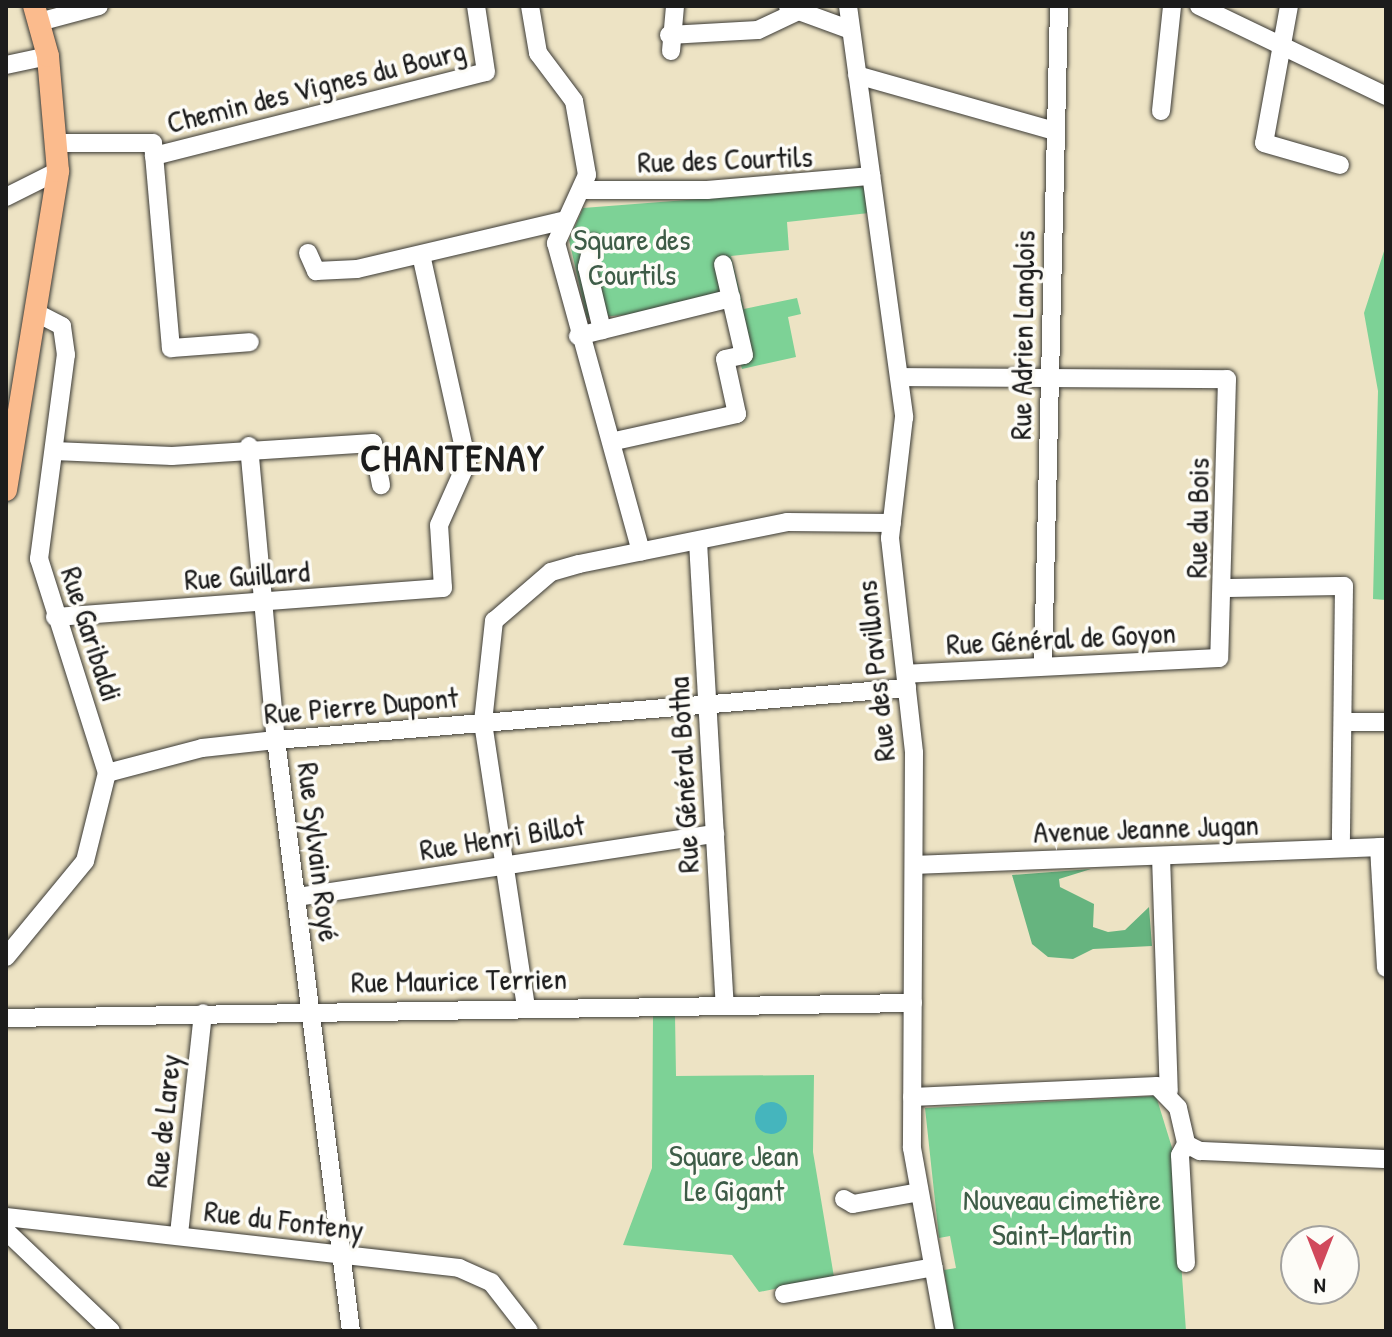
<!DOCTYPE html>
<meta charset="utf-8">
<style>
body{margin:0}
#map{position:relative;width:1392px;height:1337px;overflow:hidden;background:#ede3c4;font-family:"Patrick Hand",sans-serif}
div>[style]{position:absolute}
.green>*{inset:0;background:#7dd296}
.forest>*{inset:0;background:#66b47f}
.water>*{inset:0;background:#45b5bd}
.round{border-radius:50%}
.roads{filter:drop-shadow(0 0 2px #3b3a35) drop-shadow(0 0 2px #3b3a35)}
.minor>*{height:18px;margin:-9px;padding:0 9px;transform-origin:9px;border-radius:9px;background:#fff}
.major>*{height:22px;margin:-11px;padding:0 11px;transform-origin:11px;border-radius:11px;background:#fbbb8d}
span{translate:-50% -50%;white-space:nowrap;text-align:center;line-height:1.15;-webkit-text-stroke:7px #fdfcf7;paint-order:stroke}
.street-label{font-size:30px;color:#1c1c1c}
.park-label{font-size:30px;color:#3e5c47}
.district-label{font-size:38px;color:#1c1c1c;font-weight:700;letter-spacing:2px}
.frame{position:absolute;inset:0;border:8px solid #1c1c1c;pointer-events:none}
.north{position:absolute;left:1280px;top:1225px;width:80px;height:80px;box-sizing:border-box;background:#fdfcf7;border:2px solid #a3a29f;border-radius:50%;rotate:180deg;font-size:22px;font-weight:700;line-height:32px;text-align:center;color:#1c1c1c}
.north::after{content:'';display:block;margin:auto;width:28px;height:36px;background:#d1495b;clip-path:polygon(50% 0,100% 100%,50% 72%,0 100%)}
</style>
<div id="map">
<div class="green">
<i style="clip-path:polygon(865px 186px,869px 213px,787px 222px,789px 250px,731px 256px,744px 309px,797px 298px,801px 314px,788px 317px,796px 357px,742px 369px,724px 307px,587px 318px,569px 240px,583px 208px)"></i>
<i style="clip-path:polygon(1386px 245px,1386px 600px,1373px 599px,1378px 391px,1364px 313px)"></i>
<i style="clip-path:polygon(653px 1015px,675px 1015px,676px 1076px,814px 1075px,813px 1152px,834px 1277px,759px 1292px,732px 1255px,623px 1245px,652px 1168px)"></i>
<i style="clip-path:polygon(1156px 1096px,1173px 1151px,1186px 1331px,954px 1331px,944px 1270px,956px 1268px,950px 1236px,939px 1238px,925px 1108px)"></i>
</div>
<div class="forest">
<i style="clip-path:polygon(1091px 869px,1059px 879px,1060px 887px,1094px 904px,1093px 927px,1108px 932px,1125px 930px,1149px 907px,1152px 946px,1093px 949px,1073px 959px,1048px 957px,1032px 944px,1012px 875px)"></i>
</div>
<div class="water">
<i class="round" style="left:755px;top:1102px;width:32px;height:32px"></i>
</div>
<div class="roads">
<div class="minor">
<i style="left:530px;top:6px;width:48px;rotate:80.3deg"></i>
<i style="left:538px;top:53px;width:60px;rotate:53.1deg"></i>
<i style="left:574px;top:101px;width:75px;rotate:80deg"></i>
<i style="left:587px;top:175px;width:75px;rotate:114.5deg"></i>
<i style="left:556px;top:243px;width:320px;rotate:74.6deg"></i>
<i style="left:848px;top:6px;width:415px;rotate:82.2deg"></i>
<i style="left:904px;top:417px;width:122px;rotate:96.6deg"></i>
<i style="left:890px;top:538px;width:216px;rotate:83.6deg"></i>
<i style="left:914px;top:753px;width:395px;rotate:90.3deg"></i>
<i style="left:912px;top:1148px;width:186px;rotate:79.8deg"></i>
<i style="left:1199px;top:6px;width:208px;rotate:25.7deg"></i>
<i style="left:1289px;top:6px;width:139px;rotate:100.3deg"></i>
<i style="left:1264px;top:143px;width:79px;rotate:16.1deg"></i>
<i style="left:788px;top:7px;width:64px;rotate:20.1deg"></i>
<i style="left:39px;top:22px;width:62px;rotate:-14.9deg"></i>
<i style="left:669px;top:35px;width:89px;rotate:-3.2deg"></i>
<i style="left:758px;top:30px;width:42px;rotate:-25.3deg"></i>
<i style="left:671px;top:51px;width:45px;rotate:-84.9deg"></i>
<i style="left:6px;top:65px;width:43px;rotate:-12.1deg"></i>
<i style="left:857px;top:75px;width:206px;rotate:15.8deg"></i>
<i style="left:1161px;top:111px;width:106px;rotate:-84deg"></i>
<i style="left:58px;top:143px;width:95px"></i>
<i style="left:153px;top:143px;width:206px;rotate:85deg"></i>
<i style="left:171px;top:348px;width:79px;rotate:-4.3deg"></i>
<i style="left:154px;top:156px;width:342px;rotate:-14.2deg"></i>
<i style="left:486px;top:72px;width:67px;rotate:-98.6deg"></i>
<i style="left:581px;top:190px;width:126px"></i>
<i style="left:707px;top:190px;width:165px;rotate:-4.9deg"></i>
<i style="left:6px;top:197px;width:58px;rotate:-26.6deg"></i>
<i style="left:593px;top:243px;width:25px;rotate:104deg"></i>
<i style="left:587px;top:267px;width:65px;rotate:76.6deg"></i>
<i style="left:308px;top:253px;width:20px;rotate:66deg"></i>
<i style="left:316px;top:271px;width:41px;rotate:-2.8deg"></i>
<i style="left:357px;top:269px;width:210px;rotate:-13.2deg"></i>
<i style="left:578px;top:336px;width:158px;rotate:-13.9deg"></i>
<i style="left:900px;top:377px;width:327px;rotate:0.4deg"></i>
<i style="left:1227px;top:379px;width:279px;rotate:91.6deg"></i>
<i style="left:1219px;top:658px;width:313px;rotate:177.1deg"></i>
<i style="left:615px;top:441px;width:125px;rotate:-12.5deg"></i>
<i style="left:737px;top:414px;width:56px;rotate:-102.3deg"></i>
<i style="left:725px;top:359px;width:19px;rotate:-12deg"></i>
<i style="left:744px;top:355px;width:93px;rotate:-103deg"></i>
<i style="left:249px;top:446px;width:295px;rotate:84.8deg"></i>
<i style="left:276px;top:740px;width:596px;rotate:82.77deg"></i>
<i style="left:54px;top:451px;width:118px;rotate:2.4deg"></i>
<i style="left:172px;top:456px;width:201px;rotate:-3.7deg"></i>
<i style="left:373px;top:443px;width:43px;rotate:79.2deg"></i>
<i style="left:698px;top:542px;width:463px;rotate:86.7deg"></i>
<i style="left:1224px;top:588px;width:120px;rotate:-1deg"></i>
<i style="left:1344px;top:586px;width:253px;rotate:90.7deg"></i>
<i style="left:55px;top:617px;width:389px;rotate:-4.3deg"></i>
<i style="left:443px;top:588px;width:63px;rotate:-93.6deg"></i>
<i style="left:439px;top:525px;width:69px;rotate:-66deg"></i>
<i style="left:467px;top:462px;width:208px;rotate:-102.5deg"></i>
<i style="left:1043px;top:666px;width:660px;rotate:-88.61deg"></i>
<i style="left:1344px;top:722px;width:42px"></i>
<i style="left:107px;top:773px;width:98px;rotate:-14.7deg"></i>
<i style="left:202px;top:748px;width:74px;rotate:-6.2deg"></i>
<i style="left:276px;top:740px;width:633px;rotate:-4.71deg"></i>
<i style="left:1379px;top:847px;width:121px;rotate:86.7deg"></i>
<i style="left:1161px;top:856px;width:235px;rotate:88.1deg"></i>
<i style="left:915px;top:865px;width:471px;rotate:-2.2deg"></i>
<i style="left:297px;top:897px;width:423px;rotate:-8.6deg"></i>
<i style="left:6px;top:957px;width:124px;rotate:-50.5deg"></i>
<i style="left:85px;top:861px;width:91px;rotate:-76deg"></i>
<i style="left:107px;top:773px;width:225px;rotate:-107.6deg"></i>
<i style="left:39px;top:559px;width:206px;rotate:-82.5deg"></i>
<i style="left:66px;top:355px;width:29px;rotate:-98deg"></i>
<i style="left:62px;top:326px;width:29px;rotate:-153deg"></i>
<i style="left:526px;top:1007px;width:288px;rotate:-98.6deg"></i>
<i style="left:483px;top:722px;width:102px;rotate:-83.8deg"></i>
<i style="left:494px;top:621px;width:75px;rotate:-40.7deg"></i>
<i style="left:551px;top:572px;width:29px;rotate:-16deg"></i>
<i style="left:579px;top:564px;width:212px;rotate:-11.4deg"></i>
<i style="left:787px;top:522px;width:105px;rotate:0.5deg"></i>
<i style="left:6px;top:1018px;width:907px;rotate:-0.95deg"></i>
<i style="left:912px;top:1097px;width:245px;rotate:-2.6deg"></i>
<i style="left:1157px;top:1086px;width:30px;rotate:46deg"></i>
<i style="left:1178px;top:1108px;width:37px;rotate:77deg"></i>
<i style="left:1186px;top:1144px;width:16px;rotate:27deg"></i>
<i style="left:1200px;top:1151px;width:186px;rotate:2.5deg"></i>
<i style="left:844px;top:1199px;width:10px;rotate:29deg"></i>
<i style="left:853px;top:1204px;width:67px;rotate:-10.3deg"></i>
<i style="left:6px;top:1217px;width:456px;rotate:6.4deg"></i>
<i style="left:459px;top:1268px;width:35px;rotate:24deg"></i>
<i style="left:491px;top:1282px;width:62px;rotate:52.2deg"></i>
<i style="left:6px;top:1231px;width:145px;rotate:43.6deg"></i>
<i style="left:179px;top:1234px;width:222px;rotate:-83.8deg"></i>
<i style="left:1186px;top:1263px;width:108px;rotate:-93.2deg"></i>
<i style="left:1180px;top:1155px;width:13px;rotate:-61deg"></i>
<i style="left:784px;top:1294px;width:152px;rotate:-10.2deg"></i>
</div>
<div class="major">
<i style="left:6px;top:490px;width:323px;rotate:-80.7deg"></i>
<i style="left:58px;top:171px;width:115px;rotate:-95deg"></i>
<i style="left:48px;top:56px;width:52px;rotate:-105.6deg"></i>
</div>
</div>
<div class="street-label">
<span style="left:316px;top:86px;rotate:-14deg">Chemin des Vignes du Bourg</span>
<span style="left:725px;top:159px;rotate:-2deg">Rue des Courtils</span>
<span style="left:1022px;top:335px;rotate:-89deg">Rue Adrien Langlois</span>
<span style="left:1197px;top:518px;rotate:-89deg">Rue du Bois</span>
<span style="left:247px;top:575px;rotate:-4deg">Rue Guillard</span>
<span style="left:92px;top:634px;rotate:72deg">Rue Garibaldi</span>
<span style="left:1061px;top:638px;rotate:-3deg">Rue Général de Goyon</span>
<span style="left:875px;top:671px;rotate:-96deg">Rue des Pavillons</span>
<span style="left:361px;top:705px;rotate:-5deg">Rue Pierre Dupont</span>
<span style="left:683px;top:775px;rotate:-93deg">Rue Général Botha</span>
<span style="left:1146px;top:828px;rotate:-2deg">Avenue Jeanne Jugan</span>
<span style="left:502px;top:837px;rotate:-9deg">Rue Henri Billot</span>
<span style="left:319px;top:852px;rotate:83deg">Rue Sylvain Royé</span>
<span style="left:459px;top:980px;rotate:-1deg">Rue Maurice Terrien</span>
<span style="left:163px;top:1121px;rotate:-84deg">Rue de Larey</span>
<span style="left:284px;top:1220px;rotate:7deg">Rue du Fonteny</span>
</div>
<div class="park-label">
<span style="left:632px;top:256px">Square des<br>Courtils</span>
<span style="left:734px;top:1172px">Square Jean<br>Le Gigant</span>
<span style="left:1062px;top:1216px">Nouveau cimetière<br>Saint-Martin</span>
</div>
<div class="district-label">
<span style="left:453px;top:458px">CHANTENAY</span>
</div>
<div class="frame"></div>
<div class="north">N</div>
</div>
